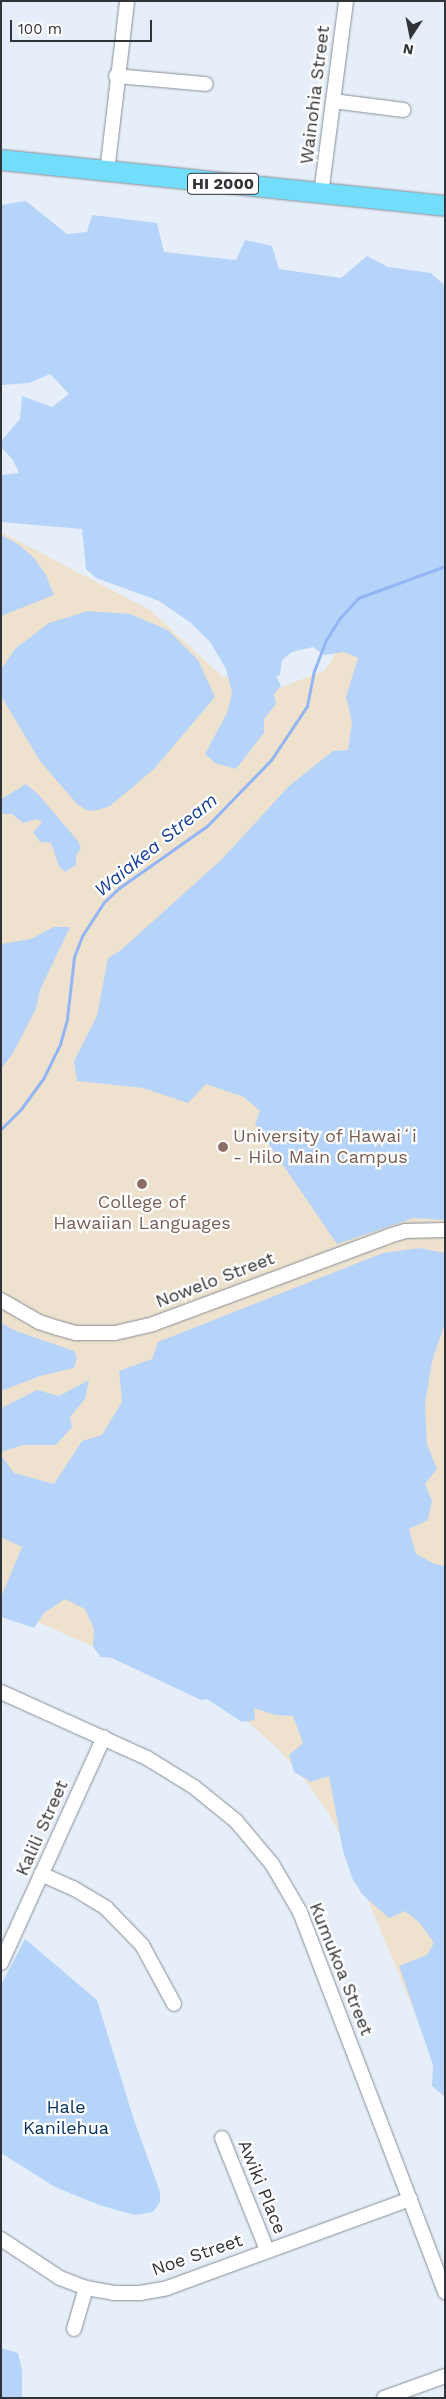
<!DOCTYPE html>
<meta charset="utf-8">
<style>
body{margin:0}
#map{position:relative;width:446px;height:2399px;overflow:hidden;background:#e6eff9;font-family:"Work Sans",sans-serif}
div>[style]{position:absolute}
.education>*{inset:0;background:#eee2ce}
.green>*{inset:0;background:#b6d4f9}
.stream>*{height:3px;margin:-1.5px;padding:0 1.5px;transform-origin:1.5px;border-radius:1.5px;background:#93b5f5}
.roads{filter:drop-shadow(0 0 1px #868d97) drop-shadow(0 0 1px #868d97)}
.minor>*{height:14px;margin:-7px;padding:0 7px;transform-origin:7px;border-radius:7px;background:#fff}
.highway>*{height:20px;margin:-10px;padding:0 10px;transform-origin:10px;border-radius:10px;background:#72defb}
.dots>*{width:14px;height:14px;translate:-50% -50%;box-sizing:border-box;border:2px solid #fff;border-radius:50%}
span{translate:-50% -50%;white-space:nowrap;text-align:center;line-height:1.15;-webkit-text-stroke:4.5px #fff;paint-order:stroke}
.shield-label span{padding:1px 4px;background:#fff;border:1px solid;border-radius:4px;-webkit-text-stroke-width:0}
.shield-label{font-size:16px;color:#303337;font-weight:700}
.street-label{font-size:18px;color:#303337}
.education-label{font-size:18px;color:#785e54}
.left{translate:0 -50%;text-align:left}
.park-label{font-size:18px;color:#06305e}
.water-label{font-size:19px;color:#153e98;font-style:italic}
.frame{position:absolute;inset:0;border:2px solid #303337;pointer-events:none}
.north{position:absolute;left:386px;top:10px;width:50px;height:50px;-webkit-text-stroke:4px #fff;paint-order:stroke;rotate:191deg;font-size:14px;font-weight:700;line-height:20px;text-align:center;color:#303337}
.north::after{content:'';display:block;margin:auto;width:18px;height:22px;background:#303337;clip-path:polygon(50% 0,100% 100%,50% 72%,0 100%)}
.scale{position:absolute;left:10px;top:20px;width:142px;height:22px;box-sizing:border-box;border:2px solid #303337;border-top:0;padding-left:6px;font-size:15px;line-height:18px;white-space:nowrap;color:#303337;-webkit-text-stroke:4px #fff;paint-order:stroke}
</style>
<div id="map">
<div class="education">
<i style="clip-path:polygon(1px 532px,150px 610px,222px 676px,277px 689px,325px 670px,353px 627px,445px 582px,445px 2056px,434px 2060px,346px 1847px,328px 1812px,305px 1780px,279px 1750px,250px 1724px,217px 1701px,1px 1606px)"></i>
</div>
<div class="green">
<i style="clip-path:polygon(26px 201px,67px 234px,87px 232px,92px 215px,157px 223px,164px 252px,236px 260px,245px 240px,272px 246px,279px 269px,341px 278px,367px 256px,388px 267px,431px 273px,445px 286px,445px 1220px,414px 1218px,337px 1244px,255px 1124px,260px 1111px,244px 1097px,206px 1084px,188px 1103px,143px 1088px,77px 1081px,74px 1061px,97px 1016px,108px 958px,120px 951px,222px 859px,289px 786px,333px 751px,348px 750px,352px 722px,346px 697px,358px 658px,344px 652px,324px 655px,313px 647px,292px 652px,282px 660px,280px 675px,276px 676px,281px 686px,274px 694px,276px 704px,264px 719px,264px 733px,236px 769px,215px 763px,205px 754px,227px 713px,232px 693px,226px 669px,211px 643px,191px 623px,159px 601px,96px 578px,86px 569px,82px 529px,1px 522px,1px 475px,19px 473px,13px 460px,1px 447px,1px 441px,20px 419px,22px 396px,52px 407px,69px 394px,50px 374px,29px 383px,1px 385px,1px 205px)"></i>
<i style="clip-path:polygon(1px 535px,18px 544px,34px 558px,46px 575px,54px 595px,1px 616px)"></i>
<i style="clip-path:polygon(88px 611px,130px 614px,168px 630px,198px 660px,215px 697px,154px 769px,110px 806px,95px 811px,86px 810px,77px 804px,40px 761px,1px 696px,1px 669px,16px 648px,49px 623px)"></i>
<i style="clip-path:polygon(26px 784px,38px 794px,78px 841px,81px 848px,76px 856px,76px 865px,65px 872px,59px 866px,51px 843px,40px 842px,33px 832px,42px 822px,36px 819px,23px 823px,12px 814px,1px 814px,1px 799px)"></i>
<i style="clip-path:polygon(54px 927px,70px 927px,40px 990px,36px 1009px,13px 1053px,1px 1069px,1px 944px,31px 939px)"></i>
<i style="clip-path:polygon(419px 1248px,445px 1253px,445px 1323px,432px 1361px,425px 1404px,427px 1444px,437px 1469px,425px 1484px,432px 1501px,428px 1520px,409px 1529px,416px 1554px,435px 1564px,445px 1566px,445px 2097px,432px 2086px,433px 2065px,399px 1966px,427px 1955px,434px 1943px,420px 1923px,405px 1911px,389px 1918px,362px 1894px,353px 1880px,343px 1851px,329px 1776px,311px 1782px,294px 1772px,289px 1755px,303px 1743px,293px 1716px,275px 1715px,254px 1708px,255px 1720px,242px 1722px,207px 1699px,201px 1700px,112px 1658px,101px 1657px,93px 1647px,94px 1629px,85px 1609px,65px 1599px,44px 1613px,34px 1628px,1px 1617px,2px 1595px,22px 1547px,1px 1537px,1px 1455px,14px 1473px,54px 1484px,82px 1441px,102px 1435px,122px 1402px,119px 1371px,152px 1359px,158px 1342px,383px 1253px)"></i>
<i style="clip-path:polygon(1px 1323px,16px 1331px,74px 1351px,77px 1358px,74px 1368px,40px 1376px,1px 1391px)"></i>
<i style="clip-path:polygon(89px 1380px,85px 1399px,70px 1417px,72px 1427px,56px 1445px,23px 1445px,1px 1452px,1px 1408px,37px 1390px,59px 1396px)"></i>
<i style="clip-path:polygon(25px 1939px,97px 2000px,134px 2120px,160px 2192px,160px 2202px,153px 2212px,135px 2215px,102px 2206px,55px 2187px,1px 2153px,1px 1985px)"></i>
<i style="clip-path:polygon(1px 2348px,18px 2353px,22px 2370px,22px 2398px,1px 2398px)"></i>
</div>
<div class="stream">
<i style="left:1px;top:1129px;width:28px;rotate:-45deg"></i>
<i style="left:21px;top:1109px;width:39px;rotate:-54deg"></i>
<i style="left:44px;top:1077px;width:37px;rotate:-64deg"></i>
<i style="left:60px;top:1044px;width:26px;rotate:-74deg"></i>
<i style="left:67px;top:1019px;width:62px;rotate:-83.6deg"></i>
<i style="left:74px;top:957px;width:22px;rotate:-69deg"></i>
<i style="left:82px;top:936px;width:40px;rotate:-57.1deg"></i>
<i style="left:104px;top:902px;width:21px;rotate:-43deg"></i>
<i style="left:119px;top:888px;width:108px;rotate:-35.2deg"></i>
<i style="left:207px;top:826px;width:92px;rotate:-45.9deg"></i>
<i style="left:271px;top:760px;width:65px;rotate:-56.3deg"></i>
<i style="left:307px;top:706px;width:36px;rotate:-79deg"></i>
<i style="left:314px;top:671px;width:33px;rotate:-69deg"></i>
<i style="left:326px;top:640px;width:26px;rotate:-58deg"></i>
<i style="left:340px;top:618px;width:27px;rotate:-48deg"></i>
<i style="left:358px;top:598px;width:93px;rotate:-20.2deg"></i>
</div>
<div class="roads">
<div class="minor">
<i style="left:116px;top:76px;width:90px;rotate:5.1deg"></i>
<i style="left:333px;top:101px;width:71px;rotate:7.3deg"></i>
<i style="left:107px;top:172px;width:172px;rotate:-83.3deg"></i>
<i style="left:321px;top:194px;width:195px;rotate:-82.6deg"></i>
<i style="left:1px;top:1300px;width:44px;rotate:30.1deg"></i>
<i style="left:39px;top:1322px;width:20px;rotate:18deg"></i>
<i style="left:58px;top:1328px;width:19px;rotate:16deg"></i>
<i style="left:76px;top:1333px;width:39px"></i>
<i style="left:115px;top:1333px;width:39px;rotate:-13deg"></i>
<i style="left:153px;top:1324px;width:252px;rotate:-20.4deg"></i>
<i style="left:389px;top:1236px;width:17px;rotate:-17deg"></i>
<i style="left:405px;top:1231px;width:40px;rotate:-1.4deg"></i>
<i style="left:1px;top:1692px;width:160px;rotate:24.3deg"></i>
<i style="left:147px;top:1758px;width:55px;rotate:31.7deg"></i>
<i style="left:194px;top:1787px;width:54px;rotate:39deg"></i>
<i style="left:236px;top:1821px;width:56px;rotate:50.1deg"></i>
<i style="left:272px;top:1864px;width:56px;rotate:59.7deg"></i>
<i style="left:300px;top:1912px;width:407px;rotate:69.1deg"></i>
<i style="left:41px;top:1874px;width:35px;rotate:24deg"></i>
<i style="left:73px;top:1888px;width:39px;rotate:31deg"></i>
<i style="left:106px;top:1908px;width:52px;rotate:45.8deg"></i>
<i style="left:142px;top:1945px;width:67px;rotate:61.5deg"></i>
<i style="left:1px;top:1963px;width:248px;rotate:-65.5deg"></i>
<i style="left:222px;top:2138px;width:121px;rotate:68.1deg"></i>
<i style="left:1px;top:2239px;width:71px;rotate:33.5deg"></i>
<i style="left:60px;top:2278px;width:28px;rotate:21deg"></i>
<i style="left:86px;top:2288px;width:27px;rotate:10deg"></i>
<i style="left:113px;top:2293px;width:27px"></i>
<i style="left:140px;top:2293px;width:27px;rotate:-10deg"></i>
<i style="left:167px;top:2288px;width:259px;rotate:-20.1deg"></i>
<i style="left:74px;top:2329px;width:43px;rotate:-73.7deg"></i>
<i style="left:384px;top:2398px;width:65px;rotate:-19.8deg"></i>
</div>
<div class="highway">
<i style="left:1px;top:160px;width:446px;rotate:5.9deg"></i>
</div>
</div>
<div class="dots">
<i style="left:223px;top:1147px;background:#8d6e63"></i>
<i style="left:142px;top:1184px;background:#8d6e63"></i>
</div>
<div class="shield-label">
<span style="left:223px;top:184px">HI 2000</span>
</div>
<div class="street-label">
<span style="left:315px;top:95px;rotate:-83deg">Wainohia Street</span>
<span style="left:215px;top:1280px;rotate:-21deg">Nowelo Street</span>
<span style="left:42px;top:1828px;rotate:-66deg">Kalili Street</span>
<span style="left:341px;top:1969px;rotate:68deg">Kumukoa Street</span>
<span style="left:262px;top:2187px;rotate:68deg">Awiki Place</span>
<span style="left:197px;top:2255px;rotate:-19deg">Noe Street</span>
</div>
<div class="education-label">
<span class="left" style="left:233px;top:1147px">University of Hawaiʻi<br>- Hilo Main Campus</span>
<span style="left:142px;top:1213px">College of<br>Hawaiian Languages</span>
</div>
<div class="park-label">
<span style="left:66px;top:2118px">Hale<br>Kanilehua</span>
</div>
<div class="water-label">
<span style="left:156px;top:845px;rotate:-39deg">Waiakea Stream</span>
</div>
<div class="frame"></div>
<div class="north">N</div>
<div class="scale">100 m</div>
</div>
